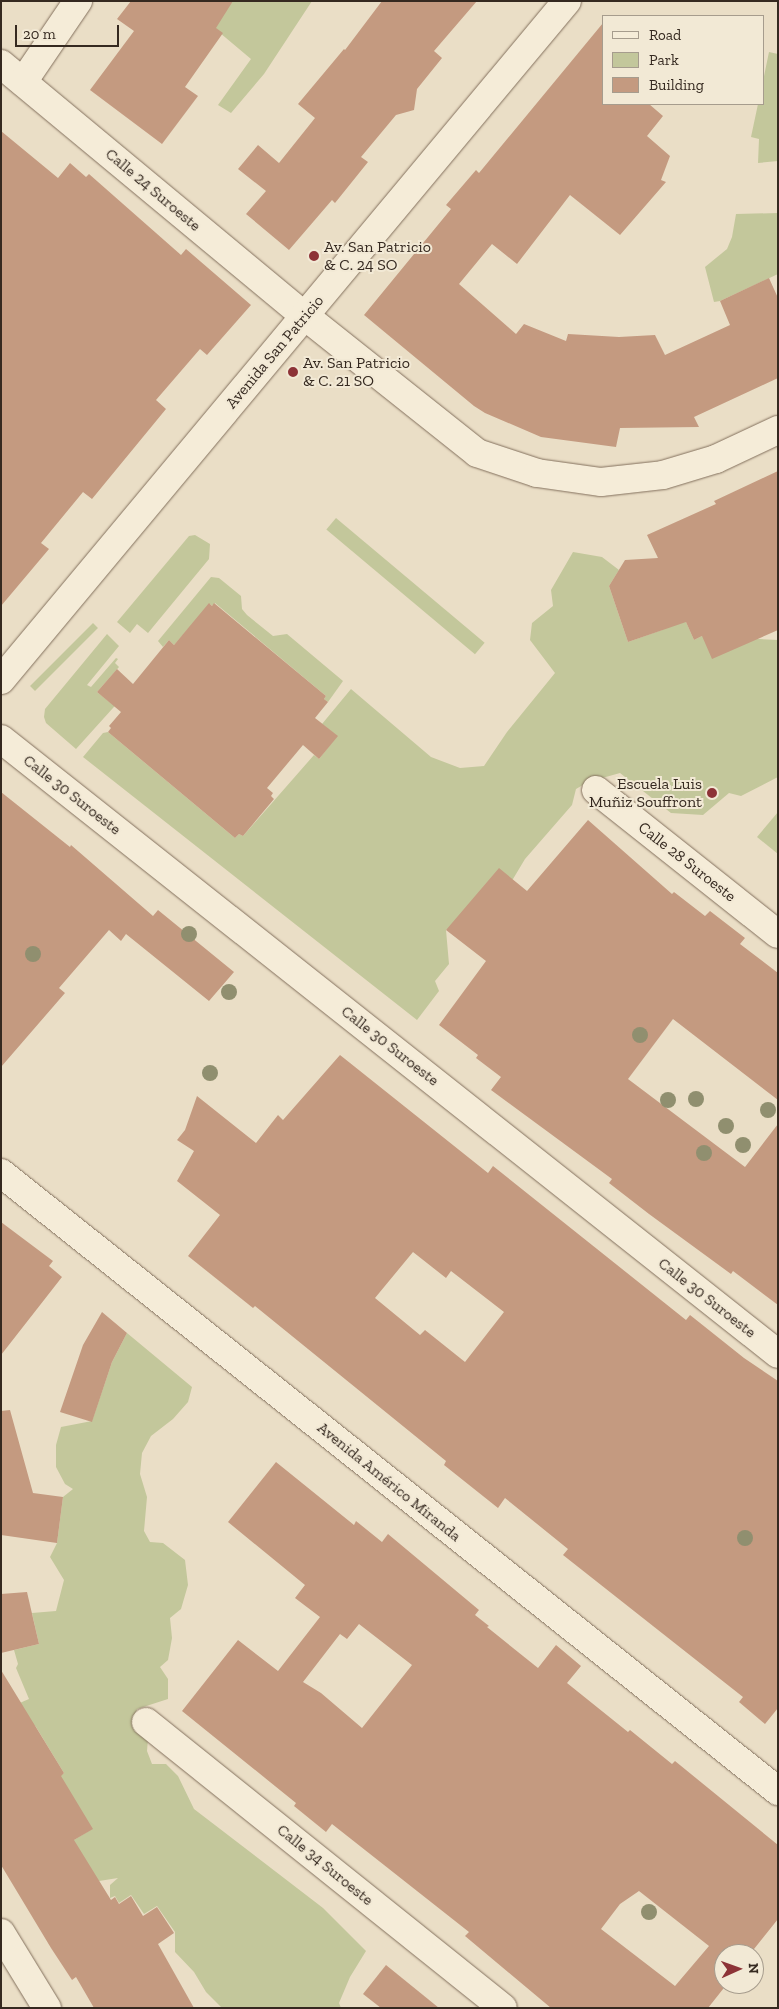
<!DOCTYPE html>
<meta charset="utf-8">
<style>
body{margin:0}
#map{position:relative;width:779px;height:2009px;overflow:hidden;background:#eadec6;font-family:"Zilla Slab",serif}
div>[style]{position:absolute}
.green>*{inset:0;background:#c3c79b;transform-origin:0 0}
.building>*{inset:0;background:#c49a80}
.roads{filter:drop-shadow(0 0 1px #83705d) drop-shadow(0 0 1px #83705d)}
.street>*{height:28px;margin:-14px;padding:0 14px;transform-origin:14px;border-radius:14px;background:#f5ecd8}
.secondary>*{height:28px;margin:-14px;padding:0 14px;transform-origin:14px;border-radius:14px;background:#f5ecd8}
.trees>*{width:16px;height:16px;margin:-8px;border-radius:50%;background:#908f6f}
.dots>*{width:14px;height:14px;translate:-50% -50%;box-sizing:border-box;border:2px solid #f2e9d5;border-radius:50%}
span{translate:-50% -50%;white-space:nowrap;text-align:center;line-height:1.15;-webkit-text-stroke:4px #f2e9d5;paint-order:stroke}
.street-label{font-size:16px;color:#352920}
.poi-label{font-size:16px;color:#352920}
.left{translate:0 -50%;text-align:left}
.right{translate:-100% -50%;text-align:right}
.frame{position:absolute;inset:0;border:2px solid #352920;pointer-events:none}
.legend{position:absolute;left:602px;top:15px;width:162px;height:90px;box-sizing:border-box;background:#f2e9d5;border:1px solid #a69c8d;margin:0;padding:6px 9px;list-style:none;font-size:15px;color:#352920}
.legend li{display:flex;align-items:center;gap:10px;height:25px}
.legend b{width:25px;border:1px solid #a69c8d}
.north{position:absolute;left:714px;top:1944px;width:50px;height:50px;box-sizing:border-box;background:#f2e9d5;border:1px solid #a69c8d;border-radius:50%;rotate:88deg;font-size:14px;font-weight:700;line-height:20px;text-align:center;color:#352920}
.north::after{content:'';display:block;margin:auto;width:18px;height:22px;background:#8d3337;clip-path:polygon(50% 0,100% 100%,50% 72%,0 100%)}
.scale{position:absolute;left:15px;top:25px;width:104px;height:22px;box-sizing:border-box;border:2px solid #352920;border-top:0;padding-left:6px;font-size:15px;line-height:18px;white-space:nowrap;color:#352920;-webkit-text-stroke:4px #f2e9d5;paint-order:stroke}
</style>
<div id="map">
<div class="green">
<i style="clip-path:polygon(222px 1px,312px 1px,264px 74px,231px 113px,218px 105px,251px 59px,207px 22px)"></i>
<i style="clip-path:polygon(769px 52px,778px 54px,778px 161px,758px 163px,759px 139px,751px 137px,758px 104px,763px 104px,763px 81px)"></i>
<i style="clip-path:polygon(778px 213px,778px 274px,720px 301px,714px 302px,705px 267px,727px 249px,732px 237px,736px 214px)"></i>
<i style="left:336px;top:518px;width:194px;height:15px;rotate:40deg"></i>
<i style="clip-path:polygon(195px 535px,210px 544px,209px 559px,148px 633px,137px 624px,130px 633px,117px 622px,189px 536px)"></i>
<i style="clip-path:polygon(573px 552px,602px 557px,619px 570px,609px 586px,628px 642px,662px 630px,683px 615px,694px 640px,702px 636px,778px 640px,778px 777px,741px 796px,729px 793px,703px 815px,671px 813px,620px 773px,588px 782px,576px 789px,572px 805px,525px 859px,513px 879px,446px 930px,449px 964px,435px 981px,439px 991px,417px 1020px,83px 757px,103px 733px,108px 732px,235px 838px,239px 834px,243px 836px,314px 755px,319px 759px,337px 736px,322px 724px,351px 689px,431px 757px,460px 768px,484px 766px,507px 732px,555px 673px,530px 640px,532px 623px,553px 606px,551px 590px)"></i>
<i style="clip-path:polygon(211px 577px,219px 578px,241px 596px,242px 609px,247px 615px,273px 636px,287px 634px,343px 681px,328px 702px,324px 699px,326px 696px,215px 603px,212px 606px,210px 604px,174px 645px,169px 640px,163px 647px,158px 641px)"></i>
<i style="left:93px;top:623px;width:7px;height:89px;rotate:45deg"></i>
<i style="clip-path:polygon(107px 634px,119px 646px,87px 685px,91px 687px,116px 658px,118px 659px,115px 663px,119px 667px,97px 692px,112px 704px,119px 696px,122px 698px,76px 749px,46px 723px,44px 717px,45px 709px)"></i>
<i style="clip-path:polygon(778px 812px,778px 854px,757px 837px)"></i>
<i style="clip-path:polygon(127px 1333px,192px 1387px,188px 1402px,173px 1419px,151px 1436px,142px 1453px,140px 1474px,147px 1497px,144px 1531px,150px 1542px,163px 1543px,185px 1560px,188px 1585px,181px 1609px,170px 1618px,172px 1638px,168px 1660px,160px 1667px,168px 1679px,168px 1699px,137px 1709px,133px 1719px,141px 1727px,148px 1739px,147px 1751px,152px 1764px,166px 1764px,178px 1776px,194px 1809px,323px 1908px,366px 1951px,350px 1977px,339px 2003px,341px 2008px,222px 2008px,206px 1992px,194px 1972px,175px 1952px,175px 1932px,157px 1906px,144px 1914px,131px 1895px,119px 1903px,115px 1896px,110px 1898px,110px 1885px,118px 1878px,99px 1881px,64px 1846px,92px 1829px,36px 1791px,64px 1773px,36px 1727px,15px 1705px,29px 1699px,16px 1668px,18px 1664px,14px 1650px,39px 1644px,32px 1613px,56px 1611px,64px 1580px,50px 1557px,57px 1543px,63px 1497px,73px 1489px,65px 1484px,56px 1467px,56px 1445px,61px 1427px,92px 1421px,112px 1362px)"></i>
</div>
<div class="building">
<i style="clip-path:polygon(131px 1px,233px 1px,216px 28px,223px 33px,185px 87px,198px 96px,162px 144px,90px 90px,134px 31px,117px 19px)"></i>
<i style="clip-path:polygon(382px 1px,477px 1px,434px 51px,442px 58px,417px 89px,414px 110px,396px 115px,361px 157px,368px 162px,335px 203px,332px 200px,289px 250px,246px 214px,266px 191px,238px 169px,258px 145px,279px 163px,315px 118px,298px 104px,344px 49px,345px 50px)"></i>
<i style="clip-path:polygon(603px 23px,603px 104px,649px 104px,663px 116px,647px 136px,670px 156px,661px 180px,666px 182px,620px 235px,570px 195px,517px 264px,492px 244px,459px 284px,516px 334px,524px 324px,566px 341px,568px 334px,619px 337px,655px 335px,665px 355px,730px 325px,720px 301px,769px 278px,778px 298px,778px 378px,694px 417px,699px 427px,620px 428px,616px 447px,541px 437px,485px 413px,474px 406px,364px 315px,451px 209px,446px 205px,476px 170px,479px 173px)"></i>
<i style="clip-path:polygon(1px 131px,58px 178px,70px 163px,86px 177px,89px 174px,181px 255px,186px 249px,251px 305px,207px 355px,200px 349px,156px 400px,166px 409px,92px 499px,83px 492px,41px 543px,49px 549px,1px 606px)"></i>
<i style="clip-path:polygon(778px 471px,778px 630px,712px 659px,702px 636px,694px 640px,686px 622px,628px 642px,609px 586px,625px 560px,658px 558px,647px 535px,716px 504px,714px 501px)"></i>
<i style="clip-path:polygon(209px 603px,212px 606px,214px 603px,326px 696px,324px 699px,328px 702px,315px 718px,338px 736px,319px 759px,303px 745px,267px 788px,273px 793px,271px 796px,274px 799px,243px 836px,239px 834px,235px 838px,108px 732px,111px 728px,109px 726px,121px 712px,97px 692px,117px 669px,133px 684px,169px 640px,174px 645px)"></i>
<i style="clip-path:polygon(1px 792px,70px 847px,71px 845px,153px 916px,158px 910px,234px 972px,209px 1001px,126px 934px,121px 941px,109px 930px,59px 988px,65px 993px,1px 1067px)"></i>
<i style="clip-path:polygon(588px 820px,672px 894px,674px 892px,705px 916px,710px 911px,745px 938px,740px 944px,778px 973px,778px 1100px,673px 1019px,628px 1079px,745px 1167px,778px 1124px,778px 1305px,733px 1271px,731px 1274px,649px 1214px,609px 1183px,612px 1179px,491px 1090px,501px 1077px,476px 1058px,478px 1055px,439px 1025px,486px 961px,446px 930px,499px 868px,527px 891px)"></i>
<i style="clip-path:polygon(evenodd,340px 1055px,488px 1173px,493px 1166px,686px 1320px,690px 1315px,744px 1358px,778px 1381px,778px 1708px,765px 1724px,739px 1702px,743px 1697px,563px 1555px,568px 1549px,505px 1498px,498px 1508px,444px 1465px,446px 1461px,255px 1306px,253px 1308px,188px 1256px,220px 1215px,177px 1181px,194px 1151px,177px 1140px,185px 1130px,197px 1096px,256px 1143px,278px 1115px,283px 1120px,340px 1055px,413px 1252px,446px 1278px,451px 1271px,504px 1312px,465px 1362px,425px 1330px,420px 1335px,375px 1298px,413px 1252px)"></i>
<i style="clip-path:polygon(1px 1222px,53px 1261px,49px 1266px,62px 1277px,1px 1355px)"></i>
<i style="clip-path:polygon(102px 1312px,127px 1333px,112px 1362px,92px 1422px,60px 1412px,83px 1345px)"></i>
<i style="clip-path:polygon(10px 1410px,33px 1493px,63px 1497px,57px 1543px,1px 1535px,1px 1411px)"></i>
<i style="clip-path:polygon(evenodd,276px 1462px,354px 1525px,356px 1521px,382px 1542px,388px 1534px,479px 1610px,475px 1615px,489px 1626px,487px 1627px,538px 1668px,556px 1645px,581px 1666px,567px 1683px,628px 1732px,630px 1730px,672px 1764px,675px 1761px,778px 1845px,778px 1919px,750px 1954px,724px 1954px,724px 1984px,727px 1984px,708px 2008px,551px 2008px,465px 1936px,469px 1932px,332px 1824px,326px 1832px,294px 1806px,296px 1803px,182px 1711px,238px 1640px,278px 1671px,320px 1617px,295px 1598px,305px 1585px,228px 1522px,276px 1462px,359px 1624px,412px 1665px,362px 1728px,321px 1693px,303px 1682px,340px 1634px,347px 1639px,359px 1624px,276px 1462px,639px 1891px,709px 1946px,675px 1986px,601px 1929px,620px 1904px,639px 1891px)"></i>
<i style="clip-path:polygon(27px 1592px,39px 1644px,1px 1653px,1px 1594px)"></i>
<i style="clip-path:polygon(1px 1670px,64px 1773px,61px 1776px,93px 1829px,74px 1840px,111px 1900px,115px 1897px,119px 1904px,131px 1896px,143px 1916px,157px 1907px,174px 1933px,158px 1944px,194px 2008px,94px 2008px,76px 1977px,72px 1980px,51px 1948px,1px 1865px)"></i>
<i style="clip-path:polygon(386px 1965px,439px 2008px,381px 2008px,363px 1994px)"></i>
</div>
<div class="roads">
<div class="street">
<i style="left:1px;top:64px;width:395px;rotate:39.7deg"></i>
<i style="left:305px;top:316px;width:220px;rotate:38.5deg"></i>
<i style="left:477px;top:453px;width:63px;rotate:18.4deg"></i>
<i style="left:537px;top:473px;width:65px;rotate:8deg"></i>
<i style="left:601px;top:482px;width:62px;rotate:-6.4deg"></i>
<i style="left:663px;top:475px;width:55px;rotate:-16.8deg"></i>
<i style="left:716px;top:459px;width:68px;rotate:-25.1deg"></i>
<i style="left:23px;top:82px;width:98px;rotate:-55.8deg"></i>
<i style="left:1px;top:739px;width:991px;rotate:38.36deg"></i>
<i style="left:596px;top:790px;width:232px;rotate:38.4deg"></i>
<i style="left:146px;top:1722px;width:457px;rotate:38.7deg"></i>
<i style="left:1px;top:1933px;width:88px;rotate:58.5deg"></i>
</div>
<div class="secondary">
<i style="left:1px;top:680px;width:884px;rotate:-50.19deg"></i>
<i style="left:1px;top:1173px;width:993px;rotate:38.5deg"></i>
</div>
</div>
<div class="trees">
<i style="left:189px;top:934px"></i>
<i style="left:33px;top:954px"></i>
<i style="left:229px;top:992px"></i>
<i style="left:640px;top:1035px"></i>
<i style="left:210px;top:1073px"></i>
<i style="left:696px;top:1099px"></i>
<i style="left:668px;top:1100px"></i>
<i style="left:768px;top:1110px"></i>
<i style="left:726px;top:1126px"></i>
<i style="left:743px;top:1145px"></i>
<i style="left:704px;top:1153px"></i>
<i style="left:745px;top:1538px"></i>
<i style="left:649px;top:1912px"></i>
</div>
<div class="dots">
<i style="left:314px;top:256px;background:#8d3337"></i>
<i style="left:293px;top:372px;background:#8d3337"></i>
<i style="left:712px;top:793px;background:#8d3337"></i>
</div>
<div class="street-label">
<span style="left:153px;top:190px;rotate:40deg">Calle 24 Suroeste</span>
<span style="left:275px;top:352px;rotate:-50deg">Avenida San Patricio</span>
<span style="left:72px;top:795px;rotate:38deg">Calle 30 Suroeste</span>
<span style="left:687px;top:862px;rotate:38deg">Calle 28 Suroeste</span>
<span style="left:390px;top:1046px;rotate:38deg">Calle 30 Suroeste</span>
<span style="left:707px;top:1298px;rotate:38deg">Calle 30 Suroeste</span>
<span style="left:389px;top:1482px;rotate:39deg">Avenida Américo Miranda</span>
<span style="left:325px;top:1865px;rotate:39deg">Calle 34 Suroeste</span>
</div>
<div class="poi-label">
<span class="left" style="left:324px;top:256px">Av. San Patricio<br>&amp; C. 24 SO</span>
<span class="left" style="left:303px;top:372px">Av. San Patricio<br>&amp; C. 21 SO</span>
<span class="right" style="left:702px;top:793px">Escuela Luis<br>Muñiz Souffront</span>
</div>
<div class="frame"></div>
<ul class="legend">
<li><b style="height:6px;background:#f5ecd8"></b>Road</li>
<li><b style="height:14px;background:#c3c79b"></b>Park</li>
<li><b style="height:14px;background:#c49a80"></b>Building</li>
</ul>
<div class="north">N</div>
<div class="scale">20 m</div>
</div>
